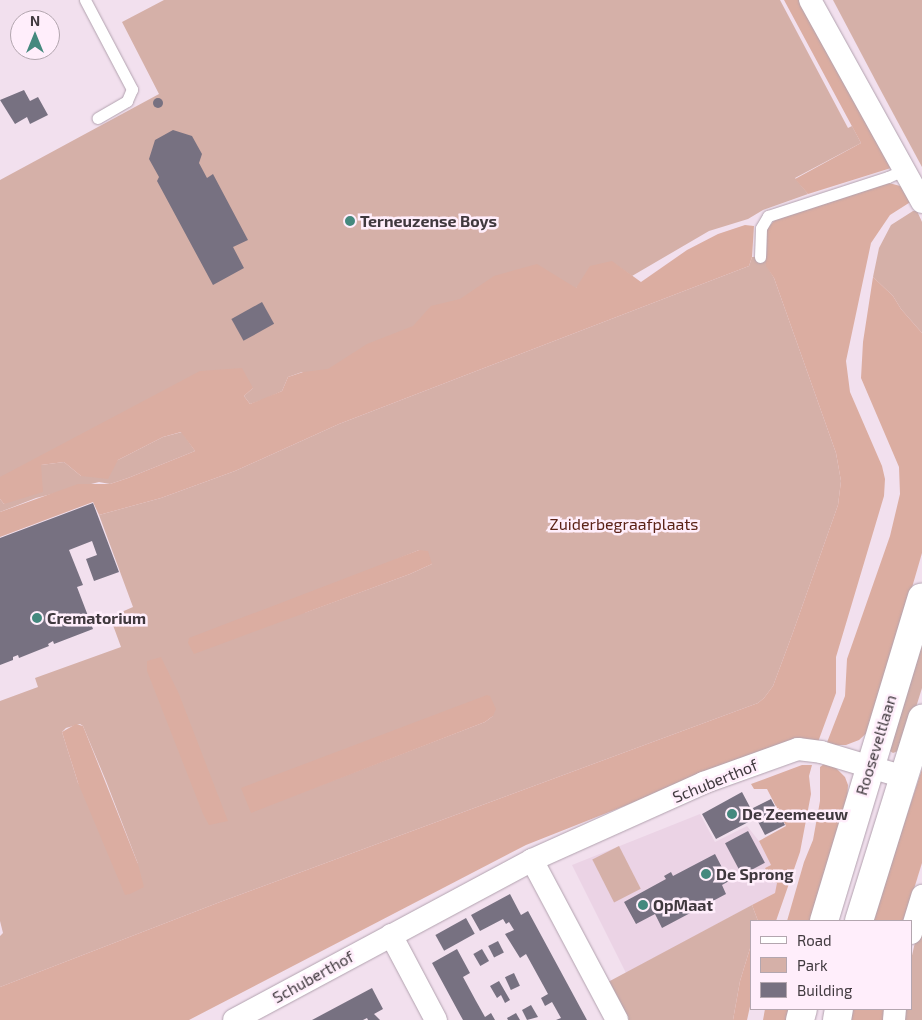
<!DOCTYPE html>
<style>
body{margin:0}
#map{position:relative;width:922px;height:1020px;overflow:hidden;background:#f2e0ee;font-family:"Exo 2",sans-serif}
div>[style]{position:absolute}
.built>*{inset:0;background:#ebd3e5}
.green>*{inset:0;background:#d5b0a8;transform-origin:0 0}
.forest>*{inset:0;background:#dbada1;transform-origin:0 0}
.building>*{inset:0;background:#777181;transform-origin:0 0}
.round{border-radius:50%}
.roads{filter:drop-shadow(0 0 1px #b2a2af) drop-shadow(0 0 1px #b2a2af)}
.lane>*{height:11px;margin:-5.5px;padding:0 5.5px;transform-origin:5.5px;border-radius:5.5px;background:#fff}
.street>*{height:22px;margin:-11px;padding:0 11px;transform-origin:11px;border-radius:11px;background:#fff}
.secondary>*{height:28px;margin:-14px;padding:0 14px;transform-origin:14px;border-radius:14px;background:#fff}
.dots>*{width:14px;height:14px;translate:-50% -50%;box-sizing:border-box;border:2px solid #ffeefb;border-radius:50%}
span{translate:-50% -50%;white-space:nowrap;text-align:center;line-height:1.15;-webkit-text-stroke:5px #ffeefb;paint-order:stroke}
.poi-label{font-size:16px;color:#40393e;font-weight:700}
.left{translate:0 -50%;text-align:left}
.park-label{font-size:16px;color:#5b2216}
.street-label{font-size:16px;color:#40393e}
.legend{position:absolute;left:750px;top:920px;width:162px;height:90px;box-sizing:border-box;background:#ffeefb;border:1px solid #b3a6af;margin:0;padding:6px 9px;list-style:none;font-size:15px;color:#40393e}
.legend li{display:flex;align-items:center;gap:10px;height:25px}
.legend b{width:25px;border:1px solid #b3a6af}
.north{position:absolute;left:10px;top:10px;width:50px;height:50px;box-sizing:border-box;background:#ffeefb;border:1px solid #b3a6af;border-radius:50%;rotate:0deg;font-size:14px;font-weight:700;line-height:20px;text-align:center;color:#40393e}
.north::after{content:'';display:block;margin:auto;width:18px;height:22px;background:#44897e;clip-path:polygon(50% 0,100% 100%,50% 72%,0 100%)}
</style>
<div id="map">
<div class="built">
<i style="clip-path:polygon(700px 814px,715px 842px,747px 826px,759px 841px,771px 865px,765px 868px,771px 881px,778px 883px,775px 893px,626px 973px,572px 865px)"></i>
</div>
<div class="green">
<i style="clip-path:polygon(164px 0,780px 0,848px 128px,852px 126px,861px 143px,795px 178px,808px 194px,763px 210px,748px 219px,709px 231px,632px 276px,615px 264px,576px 288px,318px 398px,304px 372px,302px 372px,288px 377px,282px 391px,265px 399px,250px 404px,244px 396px,253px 388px,0 478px,0 180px,159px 94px,122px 22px)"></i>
<i style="clip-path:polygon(833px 0,922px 0,922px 167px,880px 89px)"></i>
<i style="clip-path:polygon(913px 211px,917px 211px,922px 222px,922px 333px,901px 309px,893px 296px,873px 277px,879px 248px,891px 225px)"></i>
<i style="clip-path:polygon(evenodd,767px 256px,767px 266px,774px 278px,836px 453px,841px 481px,838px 505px,792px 635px,773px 686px,764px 698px,758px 703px,220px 902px,0 987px,0 936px,3px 933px,0 921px,0 701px,38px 687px,35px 678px,121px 647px,110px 617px,133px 607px,99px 515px,161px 498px,235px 471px,339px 424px,749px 266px,752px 257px,767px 256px,419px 550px,432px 564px,410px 574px,304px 613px,390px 562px,419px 550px,767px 256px,493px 716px,485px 722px,251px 812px,493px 716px,767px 256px,80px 724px,83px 726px,106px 781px,138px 864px,78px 783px,62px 732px,66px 728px,80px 724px)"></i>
<i style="clip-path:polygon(182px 432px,195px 451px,128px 478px,110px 484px,99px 482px,36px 498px,0 512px,0 499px,4px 504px,41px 465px,64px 462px,81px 476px,118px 460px,163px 437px)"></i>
<i style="clip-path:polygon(922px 632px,922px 688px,903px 749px,893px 753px,890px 751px)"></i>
<i style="left:619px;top:846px;width:48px;height:30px;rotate:63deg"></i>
<i style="clip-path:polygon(752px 905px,758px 921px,751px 921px,751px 945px,740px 981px,733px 1020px,627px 1020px,608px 982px)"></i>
<i style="clip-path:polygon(922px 911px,922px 1020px,901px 1020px,902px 1009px,911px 1009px,911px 960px)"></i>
</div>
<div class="forest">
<i style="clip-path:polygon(784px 0,804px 0,891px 168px,808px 194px,795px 179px,861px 143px)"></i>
<i style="clip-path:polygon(889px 183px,904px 187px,912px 201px,890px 215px,871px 243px,846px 361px,850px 392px,882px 466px,885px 479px,884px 496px,836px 657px,836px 693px,818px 742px,796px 738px,526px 845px,189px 1020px,0 1020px,0 987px,220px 902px,758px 703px,764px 698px,773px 686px,792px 635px,838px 505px,841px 481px,836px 453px,774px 278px,766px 266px,767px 229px,778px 216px)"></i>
<i style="clip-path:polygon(745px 225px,754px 226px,752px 257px,749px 266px,339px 424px,235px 471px,161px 498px,99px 515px,93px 502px,0 537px,0 512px,78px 484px,110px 484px,128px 478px,195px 451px,181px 432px,163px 437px,118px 460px,108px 479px,81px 476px,64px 462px,41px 465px,43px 492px,4px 504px,0 499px,0 477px,200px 371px,242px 368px,253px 388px,244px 396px,250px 404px,282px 391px,288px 377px,303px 372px,328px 369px,367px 344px,413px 326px,431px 306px,460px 299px,494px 276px,537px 264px,576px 288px,590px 266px,612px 261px,641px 282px,687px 250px,718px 234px)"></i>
<i style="clip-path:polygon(873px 277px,893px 296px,901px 309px,922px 333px,922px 553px,871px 729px,859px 740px,846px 745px,826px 745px,845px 696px,847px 659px,890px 536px,900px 494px,899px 467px,861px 378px,863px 342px)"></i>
<i style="clip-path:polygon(419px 550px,428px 551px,432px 564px,410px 574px,194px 654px,188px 643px,189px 638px)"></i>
<i style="clip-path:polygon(161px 657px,179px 694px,228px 821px,209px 825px,203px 814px,147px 671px,147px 661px)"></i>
<i style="clip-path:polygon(487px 695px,490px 696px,496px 709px,493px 716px,485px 722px,251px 813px,241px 788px)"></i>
<i style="clip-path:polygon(76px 724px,83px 726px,138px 864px,144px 887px,130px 894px,125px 895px,78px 783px,62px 732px)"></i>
<i style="clip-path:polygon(824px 764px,835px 767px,845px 777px,848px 785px,847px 804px,813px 921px,787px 921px,804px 862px,813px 840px,820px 801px,820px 767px)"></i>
<i style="clip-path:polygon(802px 765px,812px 765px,809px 776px,811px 794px,800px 852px,776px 921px,758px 921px,752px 905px,775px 893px,777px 883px,771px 881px,765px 868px,771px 865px,759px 841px,786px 826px,767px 789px,754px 789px,751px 784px)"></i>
<i style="clip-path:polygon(922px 769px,922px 863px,904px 921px,872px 921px)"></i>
<i style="clip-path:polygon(751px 945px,751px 1002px,747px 1020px,733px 1020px,740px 981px)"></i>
<i style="clip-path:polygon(765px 1009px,791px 1009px,789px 1020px,763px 1020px)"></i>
<i style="left:851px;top:1009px;width:38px;height:11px"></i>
</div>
<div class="building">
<i style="clip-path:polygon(24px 90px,30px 101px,38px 97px,48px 115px,30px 124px,27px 117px,15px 124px,0 100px)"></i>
<i class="round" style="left:153px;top:98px;width:10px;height:10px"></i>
<i style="clip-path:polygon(173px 130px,192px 136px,202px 154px,199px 163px,207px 178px,213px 174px,248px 240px,233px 247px,244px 268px,213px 285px,157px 181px,159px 177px,149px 159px,155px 140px)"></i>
<i style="left:262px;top:302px;width:25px;height:35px;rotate:61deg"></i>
<i style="clip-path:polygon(93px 503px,119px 572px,94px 581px,86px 559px,97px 555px,92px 541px,69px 550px,83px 585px,77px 587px,93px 629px,54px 644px,53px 641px,48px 644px,49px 646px,19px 658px,18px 655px,13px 657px,13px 660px,0 665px,0 538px)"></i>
<i style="clip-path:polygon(742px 792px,751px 809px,771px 799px,785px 825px,765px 835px,756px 818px,716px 839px,702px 814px)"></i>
<i style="left:748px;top:831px;width:36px;height:26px;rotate:62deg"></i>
<i style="clip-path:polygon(715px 854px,729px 881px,722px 885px,726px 894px,662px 928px,655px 914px,636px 924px,624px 902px,666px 879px,664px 876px,671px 872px,673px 876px)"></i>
<i style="clip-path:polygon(510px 894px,521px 915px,528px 911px,587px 1020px,556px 1020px,561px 1018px,552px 1002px,545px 1006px,541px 998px,548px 994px,526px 954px,520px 958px,505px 934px,514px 930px,509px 922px,506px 924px,503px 919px,480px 931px,471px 915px)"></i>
<i style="left:466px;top:918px;width:18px;height:35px;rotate:61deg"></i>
<i style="left:498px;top:941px;width:13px;height:11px;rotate:63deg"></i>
<i style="clip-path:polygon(457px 949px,470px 973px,463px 977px,476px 1001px,485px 1017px,491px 1013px,495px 1020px,463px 1020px,458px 1011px,432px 963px)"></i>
<i style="left:482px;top:949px;width:14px;height:10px;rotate:60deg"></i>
<i style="left:514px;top:973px;width:14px;height:10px;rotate:65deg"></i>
<i style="clip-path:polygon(499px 981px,510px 1000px,505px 1003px,501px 995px,497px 998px,490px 986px)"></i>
<i style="clip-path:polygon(372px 988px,383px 1009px,374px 1014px,380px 1020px,368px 1020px,367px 1018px,363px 1020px,312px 1020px)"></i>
<i style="clip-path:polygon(531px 1005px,538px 1017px,527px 1020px,522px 1010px)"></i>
<i style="clip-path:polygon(516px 1013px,520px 1020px,508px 1020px,507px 1018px)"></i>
</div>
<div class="roads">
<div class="lane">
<i style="left:85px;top:0;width:101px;rotate:62.2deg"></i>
<i style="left:132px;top:89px;width:13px;rotate:113deg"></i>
<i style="left:127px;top:101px;width:34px;rotate:150deg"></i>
<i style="left:760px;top:257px;width:29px;rotate:-88deg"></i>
<i style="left:761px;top:228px;width:14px;rotate:-60deg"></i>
<i style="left:768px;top:216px;width:126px;rotate:-18deg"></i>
<i style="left:888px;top:177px;width:17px;rotate:-24deg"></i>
</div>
<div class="street">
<i style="left:810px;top:0;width:231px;rotate:61deg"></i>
<i style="left:532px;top:860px;width:181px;rotate:62deg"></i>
<i style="left:911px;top:933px;width:39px;rotate:-73deg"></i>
<i style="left:391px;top:935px;width:96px;rotate:62.1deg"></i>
<i style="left:234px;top:1020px;width:338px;rotate:-28.2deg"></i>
<i style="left:532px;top:860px;width:188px;rotate:-24.2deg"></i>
<i style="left:703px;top:783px;width:101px;rotate:-19.7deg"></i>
<i style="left:798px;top:749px;width:23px;rotate:7deg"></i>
<i style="left:821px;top:752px;width:87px;rotate:16.8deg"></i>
<i style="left:894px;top:1020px;width:11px;rotate:-85deg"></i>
</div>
<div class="secondary">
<i style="left:824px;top:921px;width:338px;rotate:-73.2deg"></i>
<i style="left:859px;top:921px;width:212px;rotate:-72.7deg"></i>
<i style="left:800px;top:1020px;width:11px;rotate:-75deg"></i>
<i style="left:837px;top:1020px;width:11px;rotate:-80deg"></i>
</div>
</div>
<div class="dots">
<i style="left:350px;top:221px;background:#44897e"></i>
<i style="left:37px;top:618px;background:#44897e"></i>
<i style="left:732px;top:814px;background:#44897e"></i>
<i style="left:706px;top:874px;background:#44897e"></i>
<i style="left:643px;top:905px;background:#44897e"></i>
</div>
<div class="poi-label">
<span class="left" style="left:360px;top:221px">Terneuzense Boys</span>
<span class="left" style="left:47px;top:618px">Crematorium</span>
<span class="left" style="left:742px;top:814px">De Zeemeeuw</span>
<span class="left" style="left:716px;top:874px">De Sprong</span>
<span class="left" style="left:653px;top:905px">OpMaat</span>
</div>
<div class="park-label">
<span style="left:624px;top:524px">Zuiderbegraafplaats</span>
</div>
<div class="street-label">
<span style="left:876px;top:745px;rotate:-73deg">Rooseveltlaan</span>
<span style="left:715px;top:781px;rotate:-22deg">Schuberthof</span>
<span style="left:313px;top:977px;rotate:-29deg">Schuberthof</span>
</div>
<ul class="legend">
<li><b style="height:6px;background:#fff"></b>Road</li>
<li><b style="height:14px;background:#d5b0a8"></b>Park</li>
<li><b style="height:14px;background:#777181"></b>Building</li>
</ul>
<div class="north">N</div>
</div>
